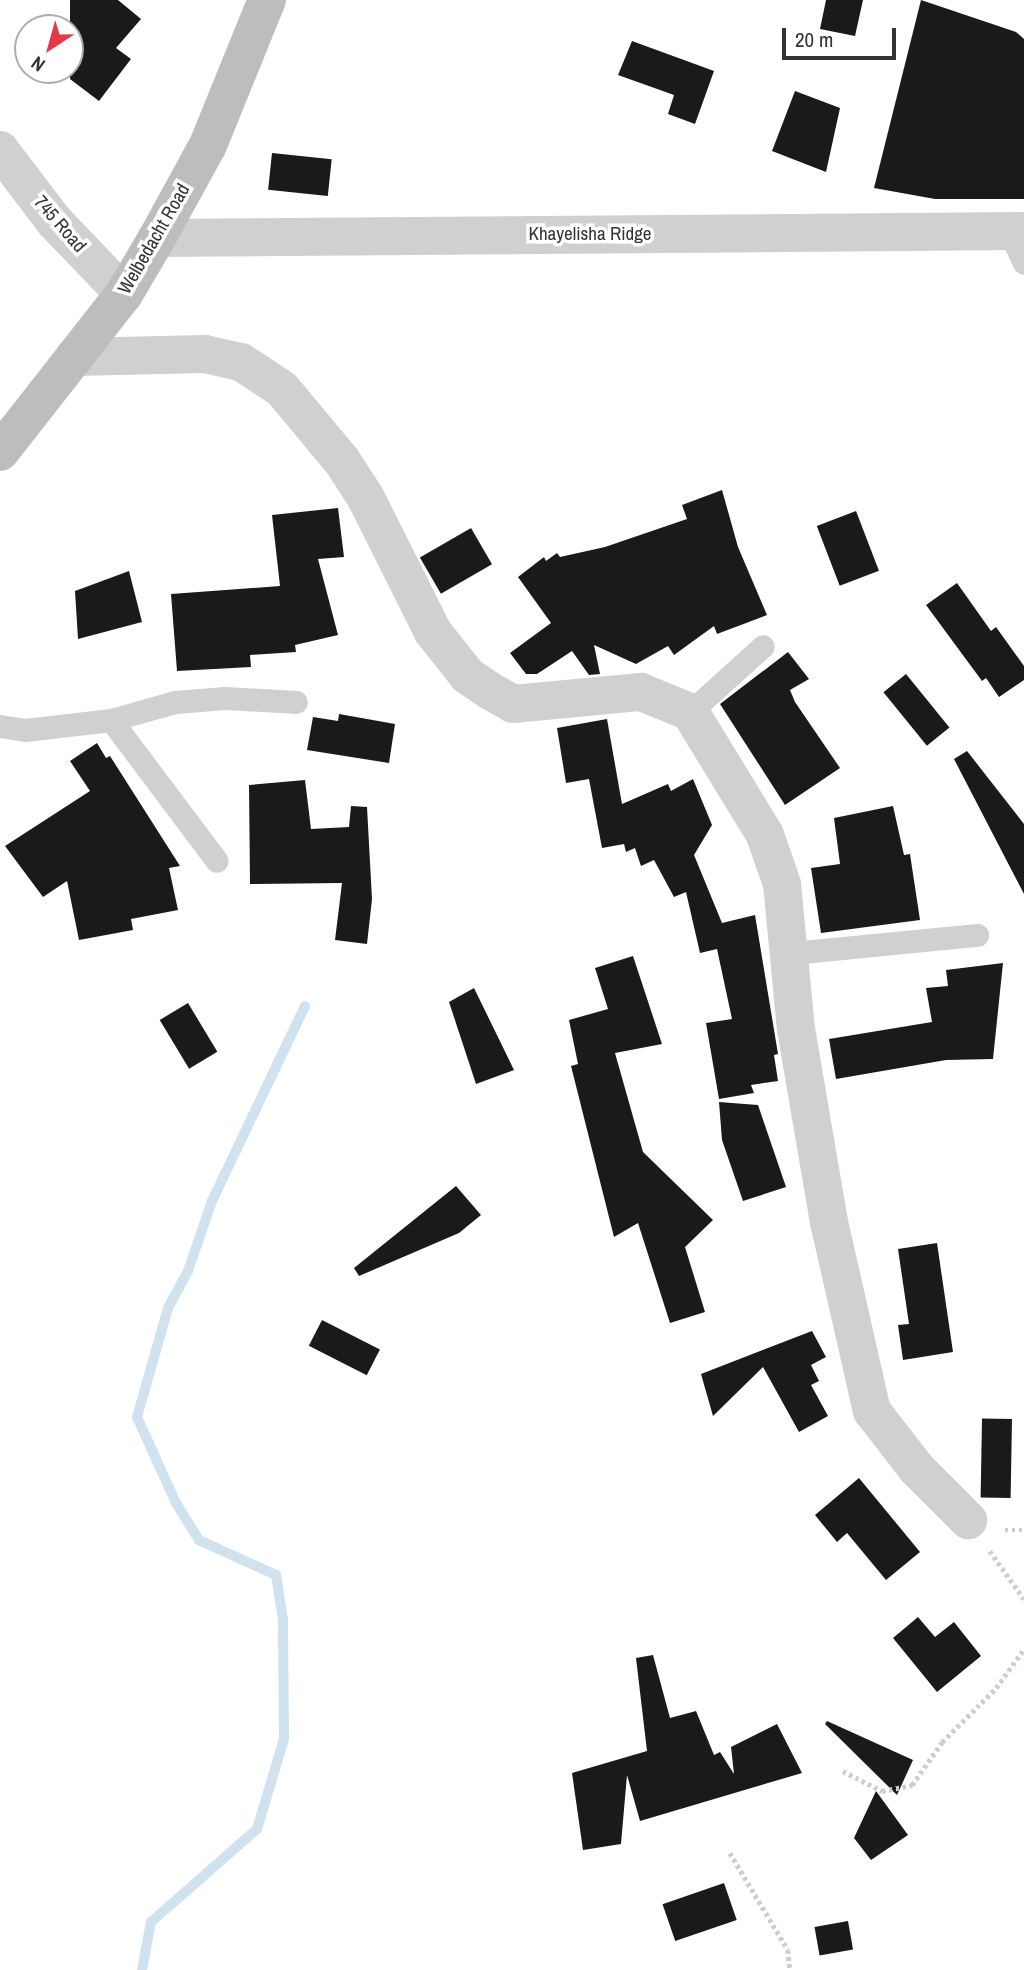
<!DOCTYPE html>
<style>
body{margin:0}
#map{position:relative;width:1024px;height:1970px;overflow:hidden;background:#fff;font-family:"Archivo Narrow",sans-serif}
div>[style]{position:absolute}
.stream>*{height:10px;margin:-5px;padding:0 5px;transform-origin:5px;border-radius:5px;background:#cfe2ee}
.building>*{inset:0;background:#1a1a1a;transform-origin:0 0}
.path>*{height:4.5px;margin-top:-2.25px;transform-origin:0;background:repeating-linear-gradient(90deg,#cdcdcd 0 3.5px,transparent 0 7px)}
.lane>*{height:23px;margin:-11.5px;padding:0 11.5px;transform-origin:11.5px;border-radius:11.5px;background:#d0d0d0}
.street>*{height:38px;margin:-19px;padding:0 19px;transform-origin:19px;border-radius:19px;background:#d0d0d0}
.secondary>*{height:38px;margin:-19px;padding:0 19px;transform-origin:19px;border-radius:19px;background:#bdbdbd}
span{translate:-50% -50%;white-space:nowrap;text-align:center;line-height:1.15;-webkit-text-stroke:7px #fff;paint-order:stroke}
.street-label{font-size:19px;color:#333}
.north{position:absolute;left:14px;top:14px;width:70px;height:70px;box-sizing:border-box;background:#fff;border:2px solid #adadad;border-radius:50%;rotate:216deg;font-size:19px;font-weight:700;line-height:28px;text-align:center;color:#333}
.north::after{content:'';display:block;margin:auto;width:24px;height:32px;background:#e63946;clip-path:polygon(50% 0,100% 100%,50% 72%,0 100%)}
.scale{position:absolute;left:782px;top:28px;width:114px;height:32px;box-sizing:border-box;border:4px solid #333;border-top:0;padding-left:9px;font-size:21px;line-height:24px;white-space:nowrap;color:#333;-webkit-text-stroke:5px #fff;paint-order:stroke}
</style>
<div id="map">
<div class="stream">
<i style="left:142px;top:1970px;width:49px;rotate:-79.4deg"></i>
<i style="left:151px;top:1922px;width:141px;rotate:-41.3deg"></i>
<i style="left:257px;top:1829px;width:94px;rotate:-73.3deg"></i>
<i style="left:284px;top:1739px;width:119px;rotate:-90.5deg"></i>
<i style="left:283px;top:1620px;width:46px;rotate:-98.8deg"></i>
<i style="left:276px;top:1575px;width:85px;rotate:-155.6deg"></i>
<i style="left:199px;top:1540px;width:44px;rotate:-121.9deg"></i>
<i style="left:176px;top:1503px;width:94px;rotate:-114.4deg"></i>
<i style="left:137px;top:1417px;width:113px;rotate:-74.1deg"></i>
<i style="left:168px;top:1308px;width:42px;rotate:-61.6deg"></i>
<i style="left:188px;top:1271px;width:74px;rotate:-71.1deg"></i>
<i style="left:212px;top:1201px;width:216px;rotate:-64.5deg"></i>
</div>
<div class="building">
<i style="clip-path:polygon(70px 0,118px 0,141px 19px,116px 48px,131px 59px,99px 101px,70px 79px)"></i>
<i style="clip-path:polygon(826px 0,863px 0,855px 36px,820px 29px)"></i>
<i style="clip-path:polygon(921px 0,1016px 32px,1024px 39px,1024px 199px,935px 199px,874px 188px)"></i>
<i style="clip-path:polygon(632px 41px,714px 71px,695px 124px,668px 114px,674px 95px,618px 75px)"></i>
<i style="clip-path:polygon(795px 91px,840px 108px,826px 172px,772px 151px)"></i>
<i style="left:272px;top:153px;width:60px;height:37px;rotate:6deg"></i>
<i style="clip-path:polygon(722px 490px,738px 547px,767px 615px,717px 634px,714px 626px,674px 655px,668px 646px,636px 664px,594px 645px,600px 674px,589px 675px,572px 651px,537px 674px,526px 674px,510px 653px,551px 623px,518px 577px,544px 557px,546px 561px,557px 553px,560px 557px,605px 547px,687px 519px,682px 505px)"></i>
<i style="clip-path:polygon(338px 508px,344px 557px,318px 559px,338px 635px,295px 645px,296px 652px,250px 655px,251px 667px,177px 671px,171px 594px,280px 586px,272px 515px)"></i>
<i style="left:856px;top:511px;width:64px;height:42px;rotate:69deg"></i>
<i style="left:471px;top:528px;width:42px;height:59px;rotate:60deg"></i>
<i style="clip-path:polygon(129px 571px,142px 622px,78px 639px,75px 591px)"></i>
<i style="clip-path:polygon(957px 583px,991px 631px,996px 627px,1024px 666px,1024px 680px,999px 697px,986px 678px,982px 681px,926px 605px)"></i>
<i style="clip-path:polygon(788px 652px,809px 679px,790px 690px,795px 702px,840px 768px,785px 805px,720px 704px)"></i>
<i style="left:906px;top:674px;width:69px;height:29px;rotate:51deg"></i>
<i style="clip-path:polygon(339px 714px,395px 724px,389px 763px,307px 750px,313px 717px,338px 721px)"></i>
<i style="clip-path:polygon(607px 719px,622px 804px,668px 784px,671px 791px,693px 779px,712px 825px,694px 855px,722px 923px,755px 915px,778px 1054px,774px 1055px,778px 1081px,751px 1085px,754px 1093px,719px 1099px,706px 1023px,732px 1019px,717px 949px,700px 953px,686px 892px,674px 897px,654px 860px,641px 866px,635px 848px,626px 852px,624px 844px,602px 848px,589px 779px,566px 783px,557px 728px)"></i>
<i style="clip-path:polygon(97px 743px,106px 758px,110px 756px,180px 866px,169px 868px,178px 910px,131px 919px,133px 930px,79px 940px,67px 881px,43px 897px,5px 846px,90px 791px,70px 761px)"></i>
<i style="clip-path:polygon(967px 751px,1024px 824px,1024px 894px,954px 759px)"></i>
<i style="clip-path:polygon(305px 780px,311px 829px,349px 827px,351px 806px,367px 807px,372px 899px,367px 944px,335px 940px,342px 883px,250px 884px,249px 785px)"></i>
<i style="clip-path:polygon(893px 806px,904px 855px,910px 854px,920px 920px,821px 933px,811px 868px,840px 864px,834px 818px)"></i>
<i style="clip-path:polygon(633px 956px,662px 1044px,615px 1053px,643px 1152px,713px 1220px,685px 1247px,705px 1312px,670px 1323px,638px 1223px,614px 1237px,571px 1066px,578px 1064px,569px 1020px,608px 1009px,595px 968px)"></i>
<i style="clip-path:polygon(1003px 963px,993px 1059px,946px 1060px,836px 1079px,829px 1039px,932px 1022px,926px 988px,948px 986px,946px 970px)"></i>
<i style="clip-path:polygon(474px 988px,514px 1070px,476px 1084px,449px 1002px)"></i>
<i style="left:188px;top:1003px;width:57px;height:33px;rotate:59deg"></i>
<i style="clip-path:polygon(719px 1102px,758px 1105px,786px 1187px,743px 1201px,722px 1140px)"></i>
<i style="clip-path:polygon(456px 1186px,481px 1215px,459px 1233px,359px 1276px,354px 1268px)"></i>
<i style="clip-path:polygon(937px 1243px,953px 1352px,903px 1360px,898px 1325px,909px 1324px,898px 1249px)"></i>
<i style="left:322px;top:1320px;width:65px;height:29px;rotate:27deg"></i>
<i style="clip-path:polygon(812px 1331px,826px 1357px,811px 1365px,819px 1381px,811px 1385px,828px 1416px,799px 1432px,763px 1367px,713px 1416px,701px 1374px)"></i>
<i style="left:1012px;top:1419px;width:79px;height:30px;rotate:91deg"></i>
<i style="clip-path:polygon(859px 1478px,920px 1552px,886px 1580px,847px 1533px,837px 1542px,815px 1515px)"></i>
<i style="clip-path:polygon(918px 1617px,935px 1637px,954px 1622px,981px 1656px,937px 1692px,893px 1638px)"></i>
<i style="clip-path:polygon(653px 1655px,670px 1718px,696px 1711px,714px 1755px,720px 1752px,734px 1774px,731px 1747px,777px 1724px,802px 1773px,640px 1821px,627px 1775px,621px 1844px,583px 1850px,572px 1773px,647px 1751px,636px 1658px)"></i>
<i style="clip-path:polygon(827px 1721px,913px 1760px,897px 1795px,825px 1724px)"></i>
<i style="clip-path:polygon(876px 1791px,908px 1835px,871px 1860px,854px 1838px)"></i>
<i style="left:724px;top:1883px;width:39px;height:65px;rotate:71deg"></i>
<i style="left:848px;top:1921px;width:29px;height:34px;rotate:80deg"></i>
</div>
<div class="path">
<i style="left:1005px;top:1530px;width:19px"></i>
<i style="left:990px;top:1551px;width:59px;rotate:54.7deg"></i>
<i style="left:843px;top:1771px;width:44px;rotate:27.1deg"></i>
<i style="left:882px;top:1791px;width:31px;rotate:-11deg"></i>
<i style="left:912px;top:1785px;width:52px;rotate:-55.1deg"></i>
<i style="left:942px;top:1742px;width:76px;rotate:-45deg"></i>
<i style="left:996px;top:1688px;width:48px;rotate:-54.3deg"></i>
<i style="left:730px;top:1853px;width:113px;rotate:59.1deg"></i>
<i style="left:788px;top:1950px;width:20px;rotate:84deg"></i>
</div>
<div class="lane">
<i style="left:1009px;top:231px;width:35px;rotate:65deg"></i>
<i style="left:690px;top:712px;width:98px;rotate:-42.1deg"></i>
<i style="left:111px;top:720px;width:176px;rotate:53.1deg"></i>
<i style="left:0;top:726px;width:25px;rotate:9deg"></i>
<i style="left:25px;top:730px;width:87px;rotate:-6.6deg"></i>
<i style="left:111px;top:720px;width:66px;rotate:-15.7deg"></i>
<i style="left:175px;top:702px;width:50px;rotate:-4.6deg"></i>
<i style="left:225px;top:698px;width:71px;rotate:3.2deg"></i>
<i style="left:792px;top:953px;width:186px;rotate:-5.6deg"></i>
</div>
<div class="street">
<i style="left:0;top:150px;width:89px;rotate:52.7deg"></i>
<i style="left:54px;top:221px;width:101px;rotate:46.2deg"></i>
<i style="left:157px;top:238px;width:867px;rotate:-0.46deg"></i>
<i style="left:74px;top:357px;width:131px;rotate:-1.3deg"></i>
<i style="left:205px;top:354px;width:37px;rotate:13deg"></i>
<i style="left:241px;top:362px;width:49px;rotate:33.4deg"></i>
<i style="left:282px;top:389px;width:94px;rotate:50.2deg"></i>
<i style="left:342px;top:461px;width:44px;rotate:57deg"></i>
<i style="left:366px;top:498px;width:150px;rotate:63.4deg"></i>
<i style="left:433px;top:632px;width:56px;rotate:51.5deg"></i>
<i style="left:468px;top:676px;width:27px;rotate:34deg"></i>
<i style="left:490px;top:691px;width:26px;rotate:29deg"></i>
<i style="left:513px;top:704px;width:129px;rotate:-5.4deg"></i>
<i style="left:641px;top:692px;width:53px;rotate:22.2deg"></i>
<i style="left:690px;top:712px;width:144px;rotate:58.6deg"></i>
<i style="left:765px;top:835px;width:52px;rotate:70.9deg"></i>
<i style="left:782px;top:884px;width:146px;rotate:84.5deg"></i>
<i style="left:796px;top:1029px;width:196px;rotate:80.3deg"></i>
<i style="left:829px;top:1222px;width:194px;rotate:77.2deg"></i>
<i style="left:872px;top:1411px;width:72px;rotate:52.3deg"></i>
<i style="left:916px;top:1468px;width:74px;rotate:45deg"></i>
</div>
<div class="secondary">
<i style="left:0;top:452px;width:201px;rotate:-51.9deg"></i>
<i style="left:124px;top:294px;width:65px;rotate:-59.5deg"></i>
<i style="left:157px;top:238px;width:106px;rotate:-61.3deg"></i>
<i style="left:208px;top:145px;width:157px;rotate:-67.9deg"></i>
</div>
<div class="street-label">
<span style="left:60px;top:224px;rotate:49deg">745 Road</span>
<span style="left:590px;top:234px">Khayelisha Ridge</span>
<span style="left:154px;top:239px;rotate:-60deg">Welbedacht Road</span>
</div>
<div class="north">N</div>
<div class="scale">20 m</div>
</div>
